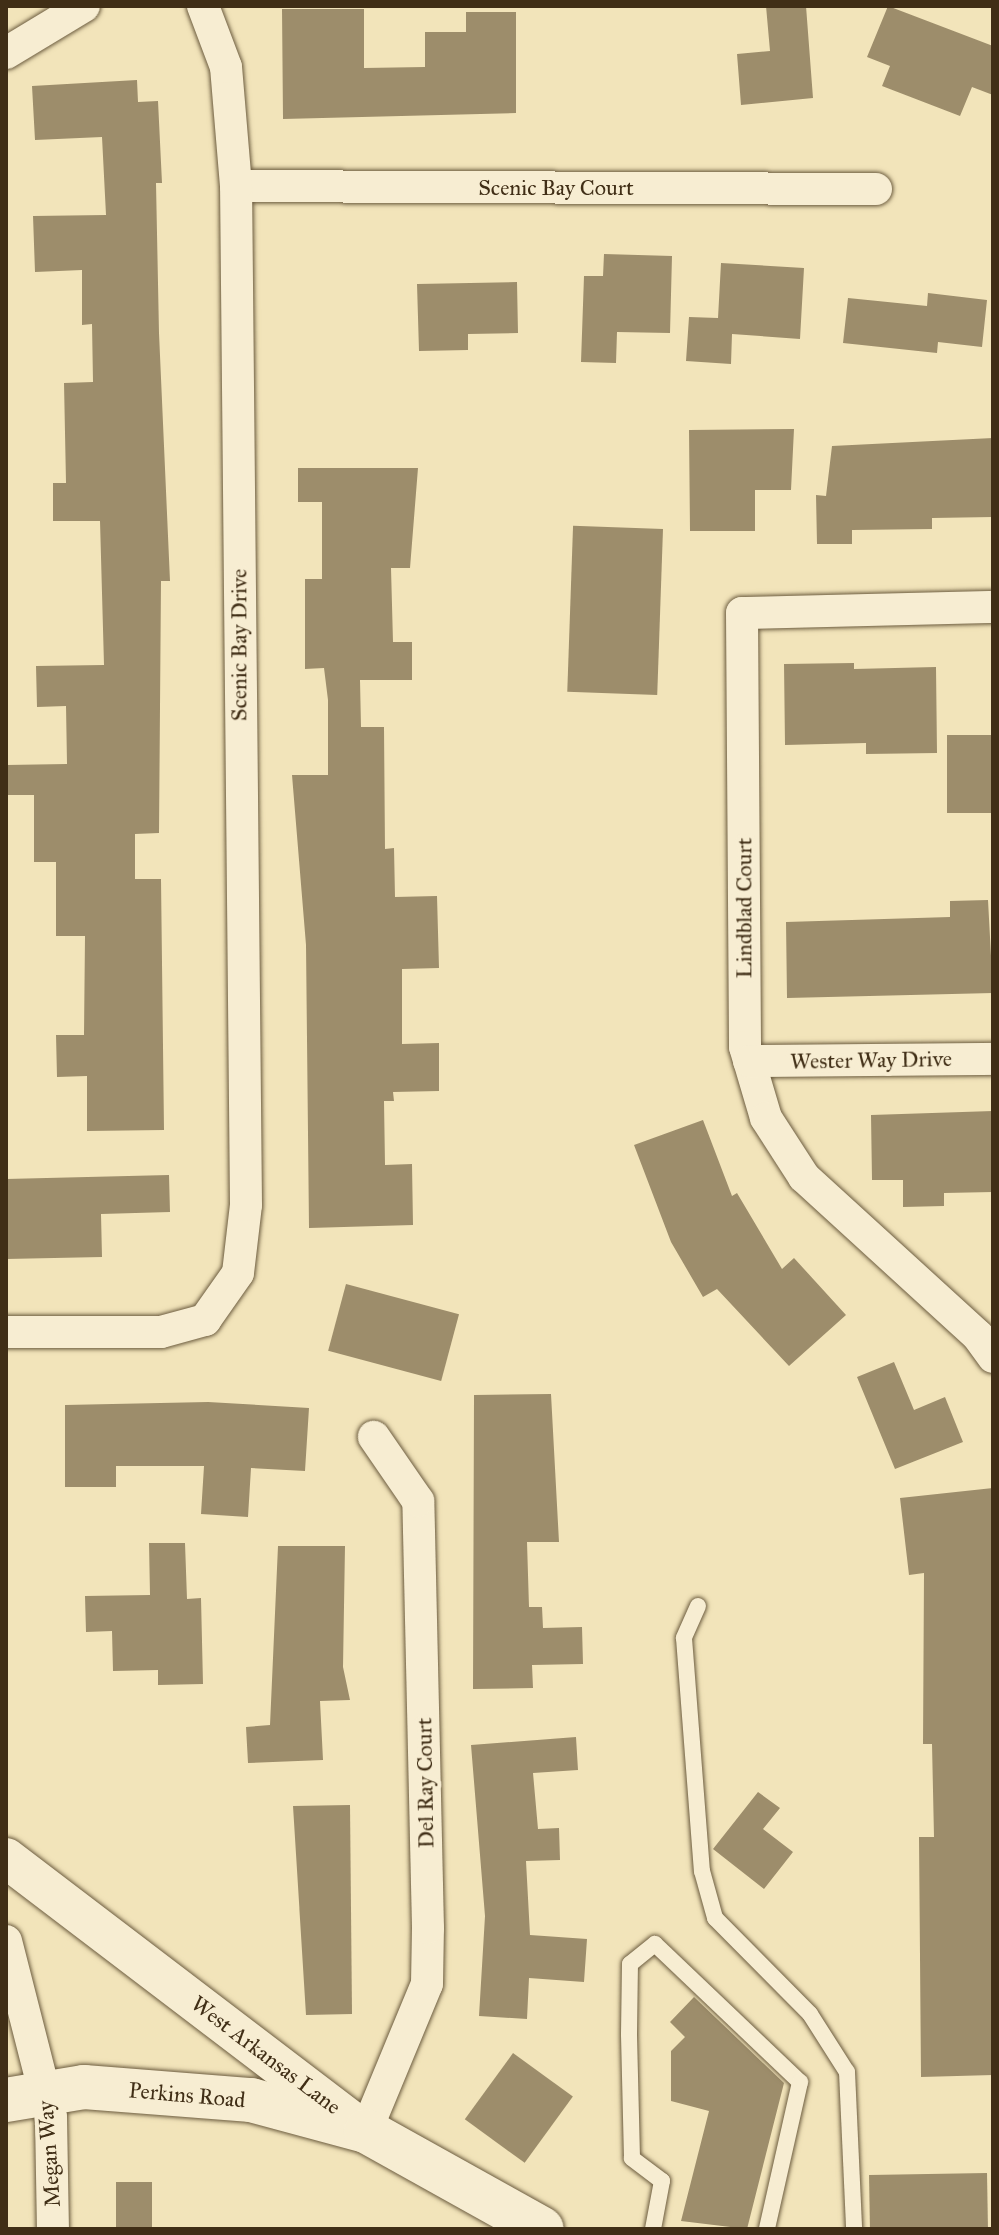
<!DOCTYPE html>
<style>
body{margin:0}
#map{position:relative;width:999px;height:2235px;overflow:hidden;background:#f2e4ba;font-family:"IM FELL Great Primer",serif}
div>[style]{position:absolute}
.building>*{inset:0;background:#9d8d6b;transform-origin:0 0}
.roads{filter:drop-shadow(0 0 2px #6c5c3f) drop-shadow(0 0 2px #6c5c3f)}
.service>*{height:16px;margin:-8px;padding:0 8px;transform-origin:8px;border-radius:8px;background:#f7edd2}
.minor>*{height:32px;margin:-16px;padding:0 16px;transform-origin:16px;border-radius:16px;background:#f7edd2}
.tertiary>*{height:40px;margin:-20px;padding:0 20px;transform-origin:20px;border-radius:20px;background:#f7edd2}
.secondary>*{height:44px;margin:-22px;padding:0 22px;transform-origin:22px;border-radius:22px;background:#f7edd2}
span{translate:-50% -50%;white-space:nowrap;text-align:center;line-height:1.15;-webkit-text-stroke:8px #f7edd2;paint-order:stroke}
.street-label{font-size:22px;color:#402e16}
.frame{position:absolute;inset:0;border:8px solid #402e16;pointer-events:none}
</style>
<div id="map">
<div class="building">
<i style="clip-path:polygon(766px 6px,806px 6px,813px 98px,741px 105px,737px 54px,770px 51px)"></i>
<i style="clip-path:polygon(888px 6px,993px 46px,993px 95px,972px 87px,960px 116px,882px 86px,890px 66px,867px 57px)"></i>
<i style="clip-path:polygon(282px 9px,364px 9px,364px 68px,425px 67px,425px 32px,466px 32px,466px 12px,516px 12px,516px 113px,283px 119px)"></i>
<i style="clip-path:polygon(137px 80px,138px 102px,158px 101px,162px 183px,156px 183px,159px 333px,170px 581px,161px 581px,159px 833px,135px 834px,135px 879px,161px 879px,164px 1130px,87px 1131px,87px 1076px,57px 1077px,56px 1035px,84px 1035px,85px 936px,56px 936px,56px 862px,34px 862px,34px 795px,6px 795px,6px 765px,67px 764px,66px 706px,37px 707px,36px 666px,104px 665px,100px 521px,53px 521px,53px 483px,66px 483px,64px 383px,93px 382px,92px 324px,82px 325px,82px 270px,35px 272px,33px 216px,106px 215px,102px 137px,35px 140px,32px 86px)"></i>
<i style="clip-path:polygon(604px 254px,672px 256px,670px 333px,617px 332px,616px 363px,581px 362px,584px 276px,603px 276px)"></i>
<i style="clip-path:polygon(721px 263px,804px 268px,800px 339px,732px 334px,731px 364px,686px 361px,689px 317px,718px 318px)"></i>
<i style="clip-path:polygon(517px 282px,518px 333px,468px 334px,468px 350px,419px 351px,417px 284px)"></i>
<i style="clip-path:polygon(928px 293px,987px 300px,982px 347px,938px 342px,937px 353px,843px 343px,848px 298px,927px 306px)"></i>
<i style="clip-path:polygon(794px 429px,791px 490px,755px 490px,755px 531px,690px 531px,689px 430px)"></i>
<i style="clip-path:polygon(993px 438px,993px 517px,932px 518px,932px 529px,852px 530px,852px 544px,817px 544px,816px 495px,826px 496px,832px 446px)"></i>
<i style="clip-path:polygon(298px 468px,418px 468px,410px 568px,391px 568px,393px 642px,412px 642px,412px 680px,360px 680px,361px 727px,384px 727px,385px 849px,394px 848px,395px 897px,437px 896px,439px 968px,402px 969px,402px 1044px,439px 1043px,439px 1091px,393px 1092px,394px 1101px,384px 1101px,385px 1165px,412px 1164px,413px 1225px,309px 1228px,306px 945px,292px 775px,328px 775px,328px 700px,324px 668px,305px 669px,305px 579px,322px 579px,322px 502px,298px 502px)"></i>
<i style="left:663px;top:529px;width:166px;height:90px;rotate:92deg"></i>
<i style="clip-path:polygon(854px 663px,854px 669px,936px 667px,937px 753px,866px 754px,866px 743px,785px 745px,784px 664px)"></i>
<i style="left:993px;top:735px;width:78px;height:46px;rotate:90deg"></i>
<i style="clip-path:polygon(988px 900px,993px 993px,787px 998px,786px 922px,950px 917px,950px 901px)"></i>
<i style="clip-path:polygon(993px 1111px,993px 1192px,944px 1193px,944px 1206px,903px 1207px,903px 1180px,872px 1180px,871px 1115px)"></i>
<i style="clip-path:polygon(703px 1120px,732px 1196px,737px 1193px,782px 1269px,794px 1258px,846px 1315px,789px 1366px,717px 1289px,703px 1297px,671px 1242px,634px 1145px)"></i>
<i style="clip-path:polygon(169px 1175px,170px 1212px,101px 1214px,102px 1257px,6px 1259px,6px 1179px)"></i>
<i style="left:346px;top:1284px;width:117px;height:69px;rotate:15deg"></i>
<i style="clip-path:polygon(894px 1362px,914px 1410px,945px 1397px,963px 1442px,895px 1469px,857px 1377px)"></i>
<i style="clip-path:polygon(551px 1394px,559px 1542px,527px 1542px,529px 1607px,542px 1607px,543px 1628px,582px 1627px,583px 1664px,532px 1665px,533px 1688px,473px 1689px,474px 1395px)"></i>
<i style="clip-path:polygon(208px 1402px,309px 1408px,305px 1471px,251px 1468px,248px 1517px,201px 1514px,204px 1466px,116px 1466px,116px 1487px,65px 1487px,65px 1405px)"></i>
<i style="clip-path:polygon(993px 1488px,993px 2075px,921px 2077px,919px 1837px,934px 1837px,932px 1744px,923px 1744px,924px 1573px,909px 1575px,900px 1498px)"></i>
<i style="clip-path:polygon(149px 1543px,185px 1543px,187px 1599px,201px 1598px,203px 1684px,158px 1685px,158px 1670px,113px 1671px,112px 1631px,86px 1632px,85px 1596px,150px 1595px)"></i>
<i style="clip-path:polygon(278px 1546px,345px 1546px,343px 1667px,350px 1700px,320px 1701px,323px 1760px,248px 1763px,246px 1727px,270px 1725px)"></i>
<i style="clip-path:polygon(576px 1737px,578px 1770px,533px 1773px,538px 1829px,559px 1828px,560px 1860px,526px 1861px,530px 1935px,587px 1939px,584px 1982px,529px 1978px,527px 2019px,479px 2016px,485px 1916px,471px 1745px)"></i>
<i style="clip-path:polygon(758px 1792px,780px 1808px,763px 1829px,793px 1852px,764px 1889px,713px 1849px)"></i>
<i style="clip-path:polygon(350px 1805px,352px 2014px,306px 2015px,293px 1806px)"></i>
<i style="clip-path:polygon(694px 1997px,784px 2083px,747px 2229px,681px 2221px,709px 2111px,671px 2101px,671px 2051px,685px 2037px,670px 2022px)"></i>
<i style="left:513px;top:2053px;width:74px;height:82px;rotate:36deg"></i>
<i style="left:987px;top:2173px;width:56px;height:118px;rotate:89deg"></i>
<i style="left:116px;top:2182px;width:36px;height:47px"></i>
</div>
<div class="roads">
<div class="service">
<i style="left:698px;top:1606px;width:35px;rotate:114deg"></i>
<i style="left:684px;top:1638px;width:234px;rotate:85.6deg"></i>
<i style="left:702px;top:1871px;width:49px;rotate:74.5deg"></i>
<i style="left:715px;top:1918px;width:135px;rotate:45.3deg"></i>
<i style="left:810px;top:2014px;width:69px;rotate:57.5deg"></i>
<i style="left:847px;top:2072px;width:157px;rotate:87.4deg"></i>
<i style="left:653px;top:2229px;width:49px;rotate:-79.4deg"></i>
<i style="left:662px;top:2181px;width:38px;rotate:-143deg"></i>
<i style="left:632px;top:2158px;width:124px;rotate:-91.4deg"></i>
<i style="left:629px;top:2034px;width:70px;rotate:-89.2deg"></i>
<i style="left:630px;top:1964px;width:32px;rotate:-39deg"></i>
<i style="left:655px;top:1944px;width:200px;rotate:43.6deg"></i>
<i style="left:800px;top:2082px;width:151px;rotate:102.7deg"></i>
</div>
<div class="minor">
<i style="left:6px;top:53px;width:91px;rotate:-31.1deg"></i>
<i style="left:236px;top:186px;width:640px;rotate:0.27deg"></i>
<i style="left:993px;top:607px;width:251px;rotate:178.6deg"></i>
<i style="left:742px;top:613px;width:434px;rotate:89.6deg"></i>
<i style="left:745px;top:1047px;width:74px;rotate:73.5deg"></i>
<i style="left:766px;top:1118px;width:70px;rotate:57.2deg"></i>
<i style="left:804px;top:1177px;width:236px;rotate:42.4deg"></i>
<i style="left:978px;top:1336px;width:26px;rotate:54deg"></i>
<i style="left:749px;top:1061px;width:244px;rotate:-0.5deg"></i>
<i style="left:6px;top:1332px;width:155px"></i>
<i style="left:161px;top:1332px;width:46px;rotate:-15.3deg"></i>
<i style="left:205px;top:1320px;width:57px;rotate:-54.9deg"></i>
<i style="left:238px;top:1273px;width:68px;rotate:-83.3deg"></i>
<i style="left:246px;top:1205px;width:1019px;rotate:-90.56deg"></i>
<i style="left:236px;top:186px;width:119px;rotate:-94.8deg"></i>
<i style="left:226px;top:67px;width:65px;rotate:-110.7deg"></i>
<i style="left:6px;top:1941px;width:182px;rotate:75.7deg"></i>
<i style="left:51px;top:2117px;width:112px;rotate:89deg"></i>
<i style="left:366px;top:2131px;width:159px;rotate:-67.5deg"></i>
<i style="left:427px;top:1984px;width:56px;rotate:-89deg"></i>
<i style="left:428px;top:1928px;width:427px;rotate:-91.3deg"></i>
<i style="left:418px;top:1501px;width:78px;rotate:-124.5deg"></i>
</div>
<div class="tertiary">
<i style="left:6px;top:1858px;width:447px;rotate:37.3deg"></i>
</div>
<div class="secondary">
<i style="left:6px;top:2100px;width:79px;rotate:-9.5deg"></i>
<i style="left:84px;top:2087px;width:168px;rotate:4.5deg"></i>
<i style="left:251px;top:2100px;width:119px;rotate:15.1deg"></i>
<i style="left:366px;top:2131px;width:201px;rotate:29.1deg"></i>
</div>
</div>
<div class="street-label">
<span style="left:556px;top:188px">Scenic Bay Court</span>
<span style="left:239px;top:645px;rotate:-90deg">Scenic Bay Drive</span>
<span style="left:744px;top:908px;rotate:-90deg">Lindblad Court</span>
<span style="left:871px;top:1060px;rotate:-1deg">Wester Way Drive</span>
<span style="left:425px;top:1783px;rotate:-91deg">Del Ray Court</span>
<span style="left:266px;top:2055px;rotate:37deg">West Arkansas Lane</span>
<span style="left:187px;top:2095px;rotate:5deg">Perkins Road</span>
<span style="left:49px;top:2154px;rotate:-94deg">Megan Way</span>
</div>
<div class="frame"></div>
</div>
